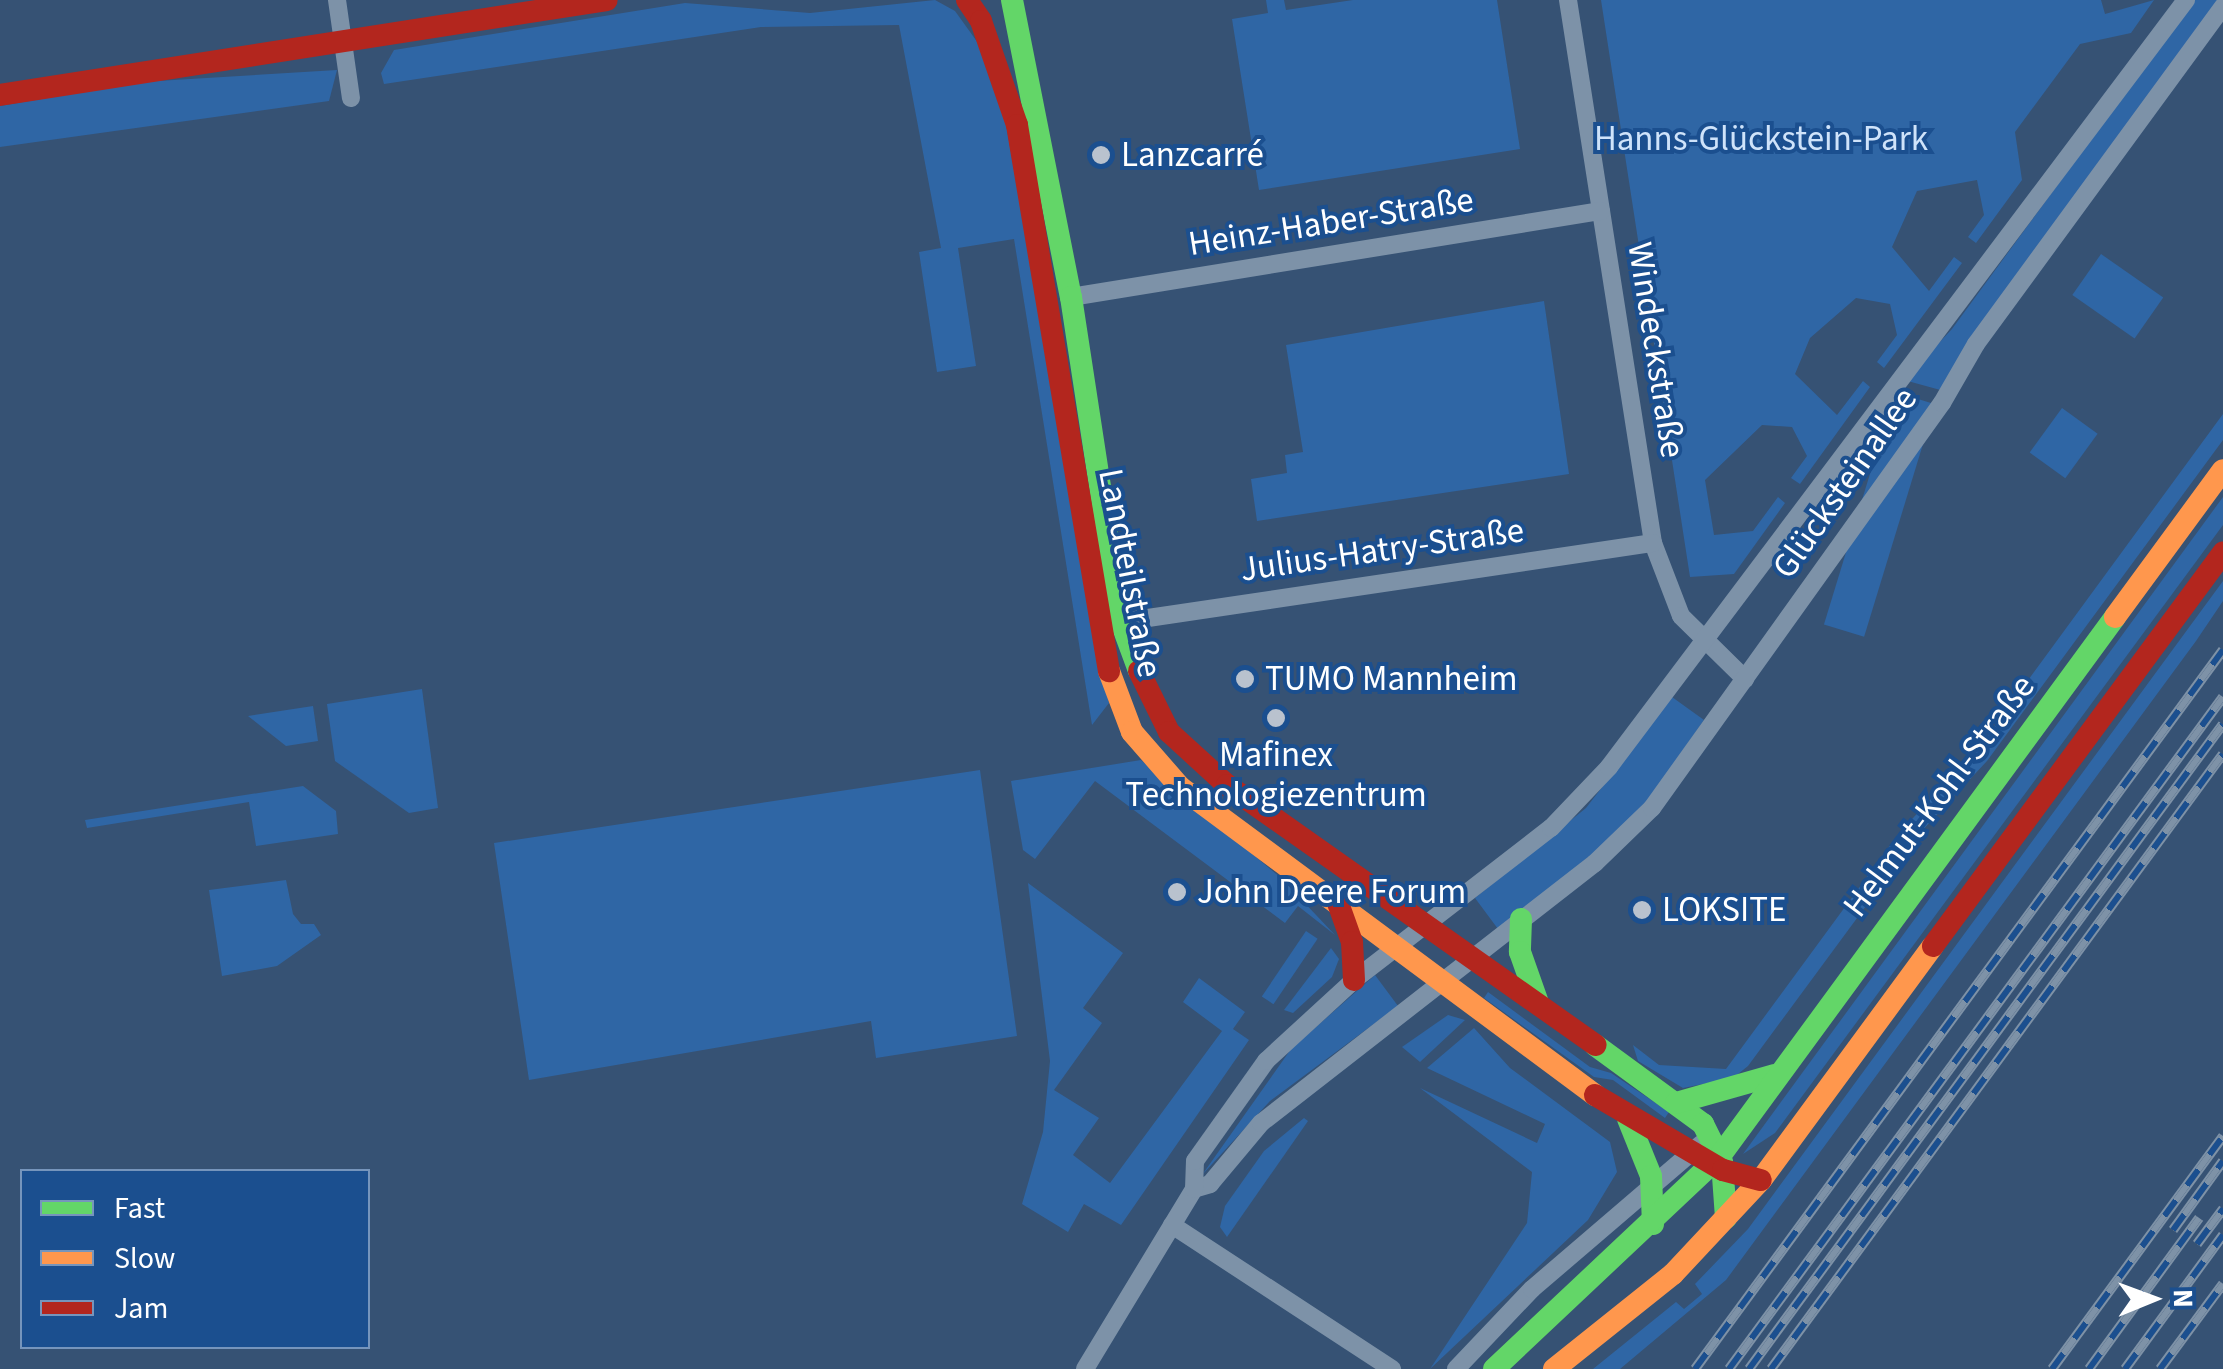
<!DOCTYPE html>
<meta charset="utf-8">
<style>
body{margin:0}
#map{position:relative;width:2223px;height:1369px;overflow:hidden;background:#365274;font-family:"Source Sans 3",sans-serif}
div>[style]{position:absolute}
.green>*{inset:0;background:#2f66a5;transform-origin:0 0}
.street>*{height:18px;margin:-9px;padding:0 9px;transform-origin:9px;border-radius:9px;background:#7d92a8}
.fast>*{height:22px;margin:-11px;padding:0 11px;transform-origin:11px;border-radius:11px;background:#63d668}
.slow>*{height:22px;margin:-11px;padding:0 11px;transform-origin:11px;border-radius:11px;background:#ff974d}
.jam>*{height:22px;margin:-11px;padding:0 11px;transform-origin:11px;border-radius:11px;background:#b3261e}
.rail>*{height:10px;margin-top:-5px;transform-origin:0;background:repeating-linear-gradient(90deg,#1b4f8f 0 19px,#7e92a7 0 38px);box-sizing:border-box;border-block:2px solid #7e92a7}
.dots>*{width:28px;height:28px;translate:-50% -50%;box-sizing:border-box;border:5px solid #1b4f8f;border-radius:50%}
span{translate:-50% -50%;white-space:nowrap;text-align:center;line-height:1.15;-webkit-text-stroke:8px #1b4f8f;paint-order:stroke}
.park-label{font-size:35px;color:#cfe3fa}
.poi-label{font-size:35px;color:#fff}
.left{translate:0 -50%;text-align:left}
.street-label{font-size:35px;color:#fff}
.legend{position:absolute;left:20px;top:1169px;width:350px;height:180px;box-sizing:border-box;background:#1b4f8f;border:2px solid #7695bc;margin:0;padding:12px 18px;list-style:none;font-size:30px;color:#fff}
.legend li{display:flex;align-items:center;gap:20px;height:50px}
.legend b{width:50px;border:2px solid #7695bc}
.north{position:absolute;left:2103px;top:1249px;width:100px;height:100px;-webkit-text-stroke:8px #1b4f8f;paint-order:stroke;rotate:89deg;font-size:28px;font-weight:700;line-height:40px;text-align:center;color:#fff}
.north::after{content:'';display:block;margin:auto;width:35px;height:45px;background:#fff;clip-path:polygon(50% 0,100% 100%,50% 72%,0 100%)}
</style>
<div id="map">
<div class="green">
<i style="clip-path:polygon(935px 0,955px 11px,978px 43px,1004px 113px,1109px 703px,1092px 725px,1014px 239px,958px 248px,976px 366px,937px 372px,919px 252px,941px 248px,899px 25px,761px 27px,384px 84px,381px 73px,394px 50px,685px 3px,810px 13px)"></i>
<i style="clip-path:polygon(1266px 0,1284px 0,1286px 10px,1353px 0,1497px 0,1520px 149px,1259px 190px,1232px 19px,1268px 13px)"></i>
<i style="clip-path:polygon(1601px 0,2101px 0,2105px 14px,2154px 0,2131px 33px,2080px 44px,2015px 132px,2022px 180px,1976px 243px,1968px 237px,1984px 215px,1977px 180px,1917px 191px,1892px 247px,1929px 291px,1954px 257px,1962px 263px,1884px 368px,1877px 362px,1897px 335px,1890px 304px,1856px 298px,1810px 338px,1795px 374px,1837px 415px,1863px 381px,1870px 387px,1800px 484px,1791px 478px,1807px 456px,1792px 427px,1762px 425px,1705px 480px,1714px 535px,1753px 531px,1778px 497px,1785px 503px,1734px 574px,1690px 577px)"></i>
<i style="clip-path:polygon(2193px 0,2220px 0,1944px 391px,1904px 380px,1952px 329px)"></i>
<i style="clip-path:polygon(337px 70px,329px 101px,0 147px,0 106px,141px 82px)"></i>
<i style="left:2101px;top:254px;width:76px;height:50px;rotate:35deg"></i>
<i style="clip-path:polygon(1544px 301px,1569px 474px,1257px 521px,1251px 479px,1287px 473px,1285px 455px,1303px 452px,1286px 345px)"></i>
<i style="left:1895px;top:392px;width:42px;height:243px;rotate:17deg"></i>
<i style="left:2062px;top:408px;width:44px;height:55px;rotate:36deg"></i>
<i style="clip-path:polygon(2223px 414px,2223px 440px,1987px 761px,1919px 834px,1748px 1066px,1733px 1078px,1683px 1088px,1638px 1061px,1633px 1045px,1659px 1065px,1726px 1069px,1900px 832px,1979px 747px)"></i>
<i style="clip-path:polygon(2223px 497px,2223px 525px,1775px 1133px,1743px 1154px)"></i>
<i style="clip-path:polygon(2223px 581px,2223px 601px,2196px 641px,1726px 1280px,1620px 1369px,1593px 1369px,1676px 1302px,1684px 1309px,1702px 1294px,1695px 1284px,1748px 1229px)"></i>
<i style="clip-path:polygon(422px 689px,438px 808px,409px 813px,335px 761px,327px 704px)"></i>
<i style="clip-path:polygon(1672px 697px,1704px 720px,1649px 799px,1619px 833px,1498px 929px,1475px 898px,1586px 808px)"></i>
<i style="clip-path:polygon(313px 706px,318px 741px,286px 746px,248px 716px)"></i>
<i style="clip-path:polygon(1141px 760px,1281px 878px,1335px 935px,1298px 906px,1285px 923px,1095px 781px,1035px 859px,1023px 850px,1011px 781px)"></i>
<i style="clip-path:polygon(980px 770px,1017px 1036px,876px 1058px,871px 1021px,529px 1080px,494px 843px)"></i>
<i style="clip-path:polygon(303px 786px,336px 811px,338px 834px,256px 846px,249px 802px,87px 828px,85px 820px)"></i>
<i style="clip-path:polygon(286px 880px,293px 914px,301px 924px,314px 924px,321px 935px,277px 966px,222px 976px,209px 890px)"></i>
<i style="clip-path:polygon(1028px 883px,1123px 953px,1083px 1008px,1102px 1023px,1054px 1090px,1099px 1118px,1073px 1155px,1110px 1183px,1222px 1031px,1183px 1002px,1199px 978px,1245px 1012px,1233px 1029px,1249px 1040px,1121px 1225px,1084px 1204px,1068px 1232px,1022px 1204px,1043px 1132px,1050px 1061px)"></i>
<i style="left:1306px;top:931px;width:14px;height:79px;rotate:34deg"></i>
<i style="clip-path:polygon(1331px 948px,1339px 959px,1332px 977px,1293px 1013px,1284px 1010px)"></i>
<i style="clip-path:polygon(1375px 975px,1398px 1006px,1270px 1101px,1202px 1175px,1291px 1049px)"></i>
<i style="clip-path:polygon(1488px 992px,1590px 1067px,1611px 1073px,1669px 1112px,1665px 1118px,1613px 1080px,1594px 1077px,1484px 998px)"></i>
<i style="clip-path:polygon(1448px 1015px,1465px 1020px,1420px 1062px,1402px 1047px)"></i>
<i style="clip-path:polygon(1474px 1028px,1510px 1068px,1610px 1142px,1617px 1172px,1588px 1220px,1430px 1369px,1527px 1223px,1532px 1172px,1420px 1088px,1537px 1143px,1545px 1124px,1427px 1068px)"></i>
<i style="clip-path:polygon(1304px 1118px,1308px 1121px,1227px 1237px,1220px 1227px,1225px 1206px,1264px 1151px)"></i>
</div>
<div class="street">
<i style="left:337px;top:0;width:99px;rotate:81.9deg"></i>
<i style="left:1568px;top:0;width:550px;rotate:81.1deg"></i>
<i style="left:1653px;top:543px;width:78px;rotate:69deg"></i>
<i style="left:1681px;top:616px;width:90px;rotate:44.5deg"></i>
<i style="left:1071px;top:297px;width:537px;rotate:-9.22deg"></i>
<i style="left:1121px;top:622px;width:538px;rotate:-8.45deg"></i>
<i style="left:1194px;top:1189px;width:17px;rotate:-17deg"></i>
<i style="left:1210px;top:1184px;width:80px;rotate:-50.1deg"></i>
<i style="left:1261px;top:1123px;width:423px;rotate:-37.9deg"></i>
<i style="left:1595px;top:863px;width:79px;rotate:-44deg"></i>
<i style="left:1652px;top:808px;width:498px;rotate:-54.4deg"></i>
<i style="left:1942px;top:403px;width:68px;rotate:-60deg"></i>
<i style="left:1976px;top:344px;width:418px;rotate:-53.8deg"></i>
<i style="left:1172px;top:1225px;width:263px;rotate:33.2deg"></i>
<i style="left:1085px;top:1369px;width:210px;rotate:-58.8deg"></i>
<i style="left:1194px;top:1189px;width:28px;rotate:-88deg"></i>
<i style="left:1195px;top:1161px;width:123px;rotate:-54.6deg"></i>
<i style="left:1266px;top:1061px;width:120px;rotate:-42.6deg"></i>
<i style="left:1354px;top:980px;width:249px;rotate:-37.7deg"></i>
<i style="left:1551px;top:828px;width:84px;rotate:-46.4deg"></i>
<i style="left:1609px;top:767px;width:960px;rotate:-53.05deg"></i>
<i style="left:1456px;top:1369px;width:110px;rotate:-46.5deg"></i>
<i style="left:1532px;top:1289px;width:223px;rotate:-40.6deg"></i>
</div>
<div class="fast">
<i style="left:1012px;top:0;width:303px;rotate:78.8deg"></i>
<i style="left:1071px;top:297px;width:329px;rotate:81.3deg"></i>
<i style="left:1121px;top:622px;width:52px;rotate:69.8deg"></i>
<i style="left:1521px;top:919px;width:33px;rotate:92deg"></i>
<i style="left:1520px;top:952px;width:51px;rotate:70.5deg"></i>
<i style="left:1595px;top:1045px;width:134px;rotate:36.2deg"></i>
<i style="left:1703px;top:1124px;width:42px;rotate:63.4deg"></i>
<i style="left:1722px;top:1162px;width:56px;rotate:85.9deg"></i>
<i style="left:1676px;top:1103px;width:103px;rotate:-15.8deg"></i>
<i style="left:1628px;top:1119px;width:61px;rotate:68deg"></i>
<i style="left:1651px;top:1176px;width:48px;rotate:87.6deg"></i>
<i style="left:1494px;top:1369px;width:311px;rotate:-43.3deg"></i>
<i style="left:1720px;top:1156px;width:668px;rotate:-53.76deg"></i>
</div>
<div class="slow">
<i style="left:2115px;top:617px;width:182px;rotate:-53.7deg"></i>
<i style="left:1109px;top:671px;width:65px;rotate:69.3deg"></i>
<i style="left:1132px;top:732px;width:73px;rotate:48.9deg"></i>
<i style="left:1180px;top:787px;width:517px;rotate:36.58deg"></i>
<i style="left:1554px;top:1369px;width:152px;rotate:-38.6deg"></i>
<i style="left:1673px;top:1274px;width:129px;rotate:-46.9deg"></i>
<i style="left:1761px;top:1180px;width:290px;rotate:-53.7deg"></i>
</div>
<div class="jam">
<i style="left:967px;top:0;width:25px;rotate:56deg"></i>
<i style="left:981px;top:21px;width:110px;rotate:70.9deg"></i>
<i style="left:1017px;top:125px;width:554px;rotate:80.44deg"></i>
<i style="left:0;top:95px;width:614px;rotate:-8.9deg"></i>
<i style="left:1139px;top:671px;width:68px;rotate:63.8deg"></i>
<i style="left:1169px;top:732px;width:79px;rotate:42.4deg"></i>
<i style="left:1227px;top:785px;width:451px;rotate:35.2deg"></i>
<i style="left:1338px;top:903px;width:41px;rotate:70.3deg"></i>
<i style="left:1352px;top:942px;width:38px;rotate:87deg"></i>
<i style="left:1933px;top:946px;width:489px;rotate:-53.6deg"></i>
<i style="left:1595px;top:1095px;width:148px;rotate:30.4deg"></i>
<i style="left:1723px;top:1170px;width:39px;rotate:15deg"></i>
</div>
<div class="rail">
<i style="left:2173px;top:1230px;width:85px;rotate:-54.1deg"></i>
<i style="left:2197px;top:1244px;width:44px;rotate:-53.4deg"></i>
<i style="left:1695px;top:1369px;width:892px;rotate:-53.71deg"></i>
<i style="left:1729px;top:1369px;width:834px;rotate:-53.68deg"></i>
<i style="left:1749px;top:1369px;width:800px;rotate:-53.69deg"></i>
<i style="left:1771px;top:1369px;width:763px;rotate:-53.69deg"></i>
<i style="left:2052px;top:1369px;width:289px;rotate:-53.7deg"></i>
<i style="left:2089px;top:1369px;width:187px;rotate:-53.9deg"></i>
<i style="left:2125px;top:1369px;width:166px;rotate:-53.8deg"></i>
<i style="left:2160px;top:1369px;width:106px;rotate:-53.5deg"></i>
</div>
<div class="dots">
<i style="left:1101px;top:155px;background:#b9c2ce"></i>
<i style="left:1245px;top:679px;background:#b9c2ce"></i>
<i style="left:1276px;top:718px;background:#b9c2ce"></i>
<i style="left:1177px;top:892px;background:#b9c2ce"></i>
<i style="left:1642px;top:910px;background:#b9c2ce"></i>
</div>
<div class="park-label">
<span style="left:1761px;top:139px">Hanns-Glückstein-Park</span>
</div>
<div class="poi-label">
<span class="left" style="left:1121px;top:155px">Lanzcarré</span>
<span class="left" style="left:1265px;top:679px">TUMO Mannheim</span>
<span style="left:1276px;top:775px">Mafinex<br>Technologiezentrum</span>
<span class="left" style="left:1197px;top:892px">John Deere Forum</span>
<span class="left" style="left:1662px;top:910px">LOKSITE</span>
</div>
<div class="street-label">
<span style="left:1331px;top:222px;rotate:-9deg">Heinz-Haber-Straße</span>
<span style="left:1656px;top:350px;rotate:81deg">Windeckstraße</span>
<span style="left:1845px;top:483px;rotate:-55deg">Glücksteinallee</span>
<span style="left:1382px;top:550px;rotate:-8deg">Julius-Hatry-Straße</span>
<span style="left:1130px;top:573px;rotate:79deg">Landteilstraße</span>
<span style="left:1939px;top:796px;rotate:-53deg">Helmut-Kohl-Straße</span>
</div>
<ul class="legend">
<li><b style="height:12px;background:#63d668"></b>Fast</li>
<li><b style="height:12px;background:#ff974d"></b>Slow</li>
<li><b style="height:12px;background:#b3261e"></b>Jam</li>
</ul>
<div class="north">N</div>
</div>
